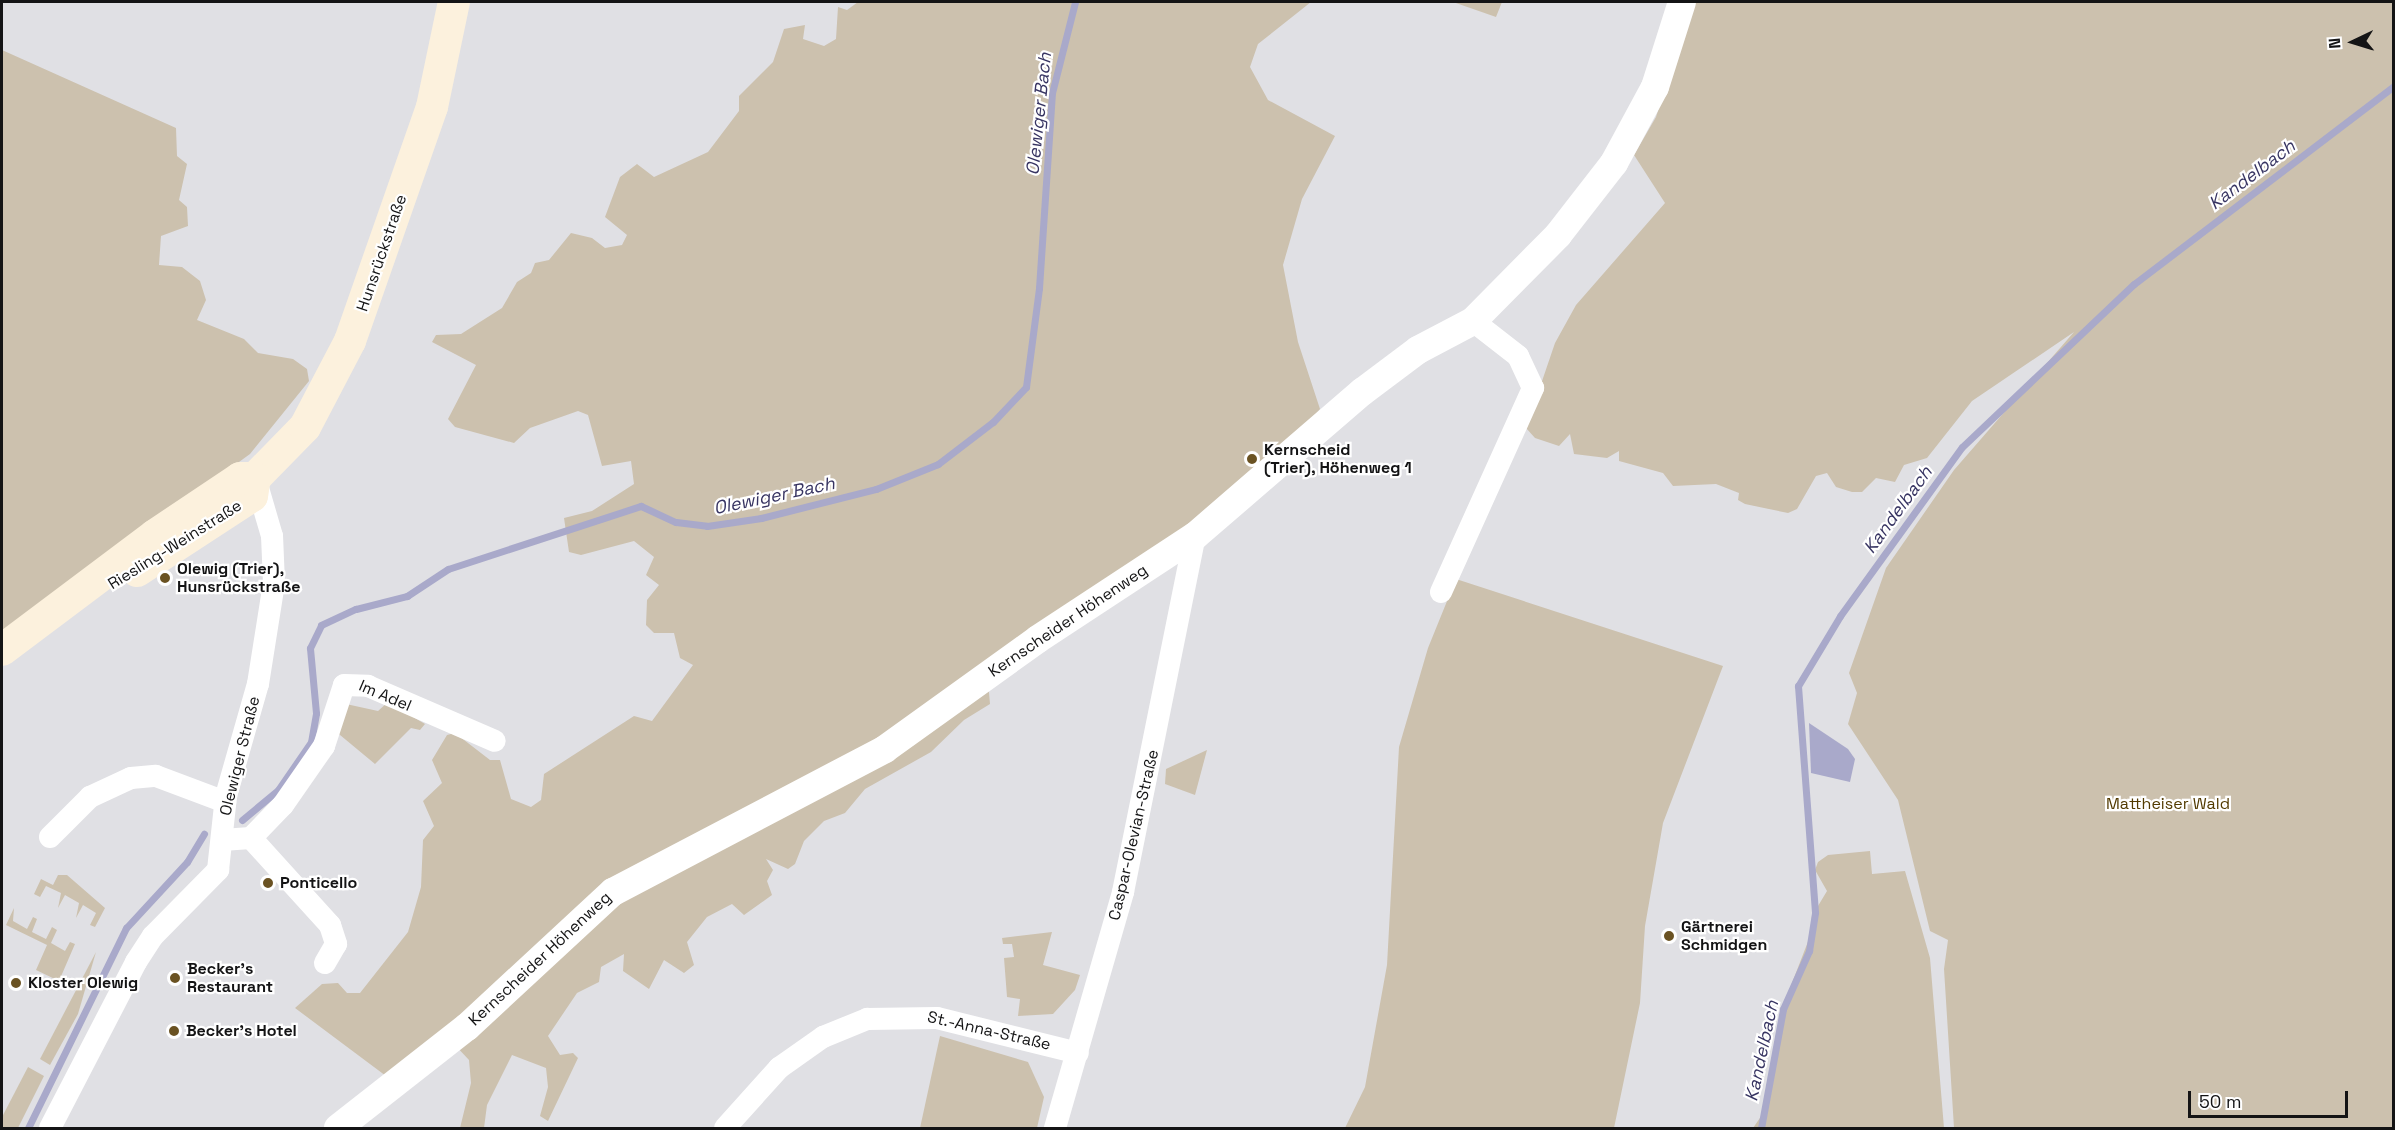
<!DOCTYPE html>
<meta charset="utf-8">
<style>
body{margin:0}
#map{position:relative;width:2395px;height:1130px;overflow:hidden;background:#e0e0e4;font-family:"Space Grotesk",sans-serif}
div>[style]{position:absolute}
.green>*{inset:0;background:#ccc1ae}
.water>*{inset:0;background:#a9a9ca}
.stream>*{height:7px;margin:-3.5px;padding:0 3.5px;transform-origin:3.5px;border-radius:3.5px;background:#a9a9ca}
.minor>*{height:22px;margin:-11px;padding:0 11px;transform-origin:11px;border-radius:11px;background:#fff}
.tertiary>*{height:28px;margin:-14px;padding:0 14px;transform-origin:14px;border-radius:14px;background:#fff}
.secondary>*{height:32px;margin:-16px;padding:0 16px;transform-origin:16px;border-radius:16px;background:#fcf1dd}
.dots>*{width:16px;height:16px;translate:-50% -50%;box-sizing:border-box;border:3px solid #fff;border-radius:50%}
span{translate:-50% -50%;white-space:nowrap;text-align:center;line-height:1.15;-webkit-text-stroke:4.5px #fff;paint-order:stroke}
.street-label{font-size:16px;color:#141415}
.poi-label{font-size:16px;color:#141415;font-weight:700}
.left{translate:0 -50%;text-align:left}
.park-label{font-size:16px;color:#523a00}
.water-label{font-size:18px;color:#373462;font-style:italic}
.frame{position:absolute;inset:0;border:3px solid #141415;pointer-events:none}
.north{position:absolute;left:2323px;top:12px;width:60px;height:60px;-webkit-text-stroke:4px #fff;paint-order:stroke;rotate:266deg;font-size:16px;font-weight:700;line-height:24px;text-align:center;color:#141415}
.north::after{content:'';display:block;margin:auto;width:21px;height:27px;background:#141415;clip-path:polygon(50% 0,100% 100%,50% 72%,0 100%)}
.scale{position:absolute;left:2188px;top:1091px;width:160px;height:27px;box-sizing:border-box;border:3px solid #141415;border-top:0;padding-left:8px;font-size:18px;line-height:21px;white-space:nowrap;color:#141415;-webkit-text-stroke:4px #fff;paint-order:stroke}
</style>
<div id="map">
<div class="green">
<i style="clip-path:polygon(858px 2px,1311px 2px,1258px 44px,1250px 67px,1268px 100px,1335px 136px,1302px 199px,1283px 265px,1298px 342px,1320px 409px,1286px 450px,988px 681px,990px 704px,964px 720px,931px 752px,865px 789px,845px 813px,824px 821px,804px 841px,795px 864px,788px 869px,766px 859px,773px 870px,767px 881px,772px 895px,744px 915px,732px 904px,707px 917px,687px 942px,694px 965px,684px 973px,664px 960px,649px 989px,623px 971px,624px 954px,601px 967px,599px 982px,577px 993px,548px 1036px,560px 1055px,573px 1053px,578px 1058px,548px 1121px,540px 1116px,548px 1087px,546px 1068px,512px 1055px,487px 1105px,484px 1128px,460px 1128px,471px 1083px,469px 1060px,454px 1044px,386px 1076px,295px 1008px,322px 984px,338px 983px,347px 993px,360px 993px,408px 932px,421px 887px,423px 840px,434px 826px,423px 801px,442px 783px,432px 760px,447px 735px,455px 733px,490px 760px,500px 760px,511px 799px,531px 807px,541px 800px,544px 774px,634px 716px,652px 721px,693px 665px,680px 658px,674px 633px,654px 633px,646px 625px,647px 600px,659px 585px,646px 575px,654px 557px,634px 541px,581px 555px,569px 552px,564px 518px,592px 511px,634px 484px,631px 461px,602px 466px,588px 415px,578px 411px,530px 428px,514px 443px,455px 427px,448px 419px,476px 365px,432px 342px,436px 335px,461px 334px,502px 308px,517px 282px,531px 273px,535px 263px,549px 260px,571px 233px,592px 238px,605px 248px,622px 245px,627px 235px,605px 217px,620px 177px,637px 164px,654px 177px,708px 152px,739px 111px,739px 96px,773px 62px,784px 29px,805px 25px,803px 39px,824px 46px,836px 39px,838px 7px,847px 10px)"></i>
<i style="clip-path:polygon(1453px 2px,1502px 2px,1496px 17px)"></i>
<i style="clip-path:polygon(1692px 2px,2393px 2px,2393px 1128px,1954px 1128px,1944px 969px,1948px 940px,1930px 931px,1898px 800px,1848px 724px,1857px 693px,1849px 673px,1886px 568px,1954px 470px,2074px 332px,1972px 401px,1927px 458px,1904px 465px,1895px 482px,1876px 478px,1862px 492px,1852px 492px,1836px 487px,1827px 473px,1816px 476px,1797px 509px,1788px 513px,1745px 504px,1738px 500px,1739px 493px,1716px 484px,1673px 486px,1663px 473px,1619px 461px,1619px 451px,1607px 458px,1574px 454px,1570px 434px,1559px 446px,1535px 438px,1526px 428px,1555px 343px,1576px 305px,1665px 203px,1634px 155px,1656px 117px)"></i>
<i style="clip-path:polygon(2px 50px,176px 128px,177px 156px,187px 164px,179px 200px,187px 207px,188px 226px,161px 236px,159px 265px,182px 267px,200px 281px,206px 300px,197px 320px,244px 339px,258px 353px,293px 359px,307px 369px,309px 381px,250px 454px,2px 634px)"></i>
<i style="clip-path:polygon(1456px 579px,1723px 666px,1663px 823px,1645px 926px,1640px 1003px,1614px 1128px,1345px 1128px,1365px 1087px,1387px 965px,1399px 747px,1428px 648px)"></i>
<i style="clip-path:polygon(388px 702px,425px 724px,420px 730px,411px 728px,375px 764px,334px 730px,346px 704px,378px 711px)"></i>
<i style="clip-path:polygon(1207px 750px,1195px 795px,1165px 784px,1166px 769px)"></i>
<i style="clip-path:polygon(1870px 851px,1872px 874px,1905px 871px,1930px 958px,1944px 1128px,1753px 1128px,1762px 1115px,1780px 1014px,1809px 939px,1812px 916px,1827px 891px,1815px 870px,1818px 862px,1828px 855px)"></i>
<i style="clip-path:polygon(58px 875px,67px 875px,105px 908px,95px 927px,90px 925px,96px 913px,83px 905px,76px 918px,79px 903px,65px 895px,58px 908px,61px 893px,46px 886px,40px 897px,34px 894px,41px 879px,53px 885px)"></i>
<i style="clip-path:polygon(14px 908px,13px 921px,27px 929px,33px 917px,37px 919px,32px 932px,46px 939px,52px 927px,57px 930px,51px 943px,65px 951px,70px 942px,75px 944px,59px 981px,36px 970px,47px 945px,6px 925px)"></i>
<i style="clip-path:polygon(1052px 932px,1043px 965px,1080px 975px,1075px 990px,1053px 1014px,1018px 1016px,1020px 999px,1007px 997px,1004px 958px,1014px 957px,1012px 944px,1003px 944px,1002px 938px)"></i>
<i style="clip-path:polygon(96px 952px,78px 1014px,50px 1065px,40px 1059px)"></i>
<i style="clip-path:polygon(940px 1036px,1028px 1062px,1044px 1097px,1037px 1128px,920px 1128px)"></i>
<i style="clip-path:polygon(28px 1067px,44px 1076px,18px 1128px,2px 1128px,2px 1117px)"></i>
</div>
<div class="water">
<i style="clip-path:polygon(1809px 723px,1848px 749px,1855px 759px,1850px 782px,1811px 773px)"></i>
</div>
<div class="stream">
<i style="left:242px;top:820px;width:47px;rotate:-39.8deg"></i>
<i style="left:278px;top:790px;width:58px;rotate:-55.5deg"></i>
<i style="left:311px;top:742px;width:29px;rotate:-80deg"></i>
<i style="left:316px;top:713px;width:65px;rotate:-95.3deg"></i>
<i style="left:310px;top:648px;width:25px;rotate:-64deg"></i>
<i style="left:321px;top:625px;width:38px;rotate:-25deg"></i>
<i style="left:356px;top:609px;width:53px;rotate:-14.3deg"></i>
<i style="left:407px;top:596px;width:49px;rotate:-33.4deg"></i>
<i style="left:448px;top:569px;width:203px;rotate:-18.1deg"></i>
<i style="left:641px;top:506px;width:38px;rotate:25deg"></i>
<i style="left:676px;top:522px;width:31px;rotate:7deg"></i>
<i style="left:707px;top:526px;width:55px;rotate:-8.4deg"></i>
<i style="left:761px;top:518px;width:119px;rotate:-14.2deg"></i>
<i style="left:876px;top:489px;width:67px;rotate:-22deg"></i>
<i style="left:938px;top:464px;width:69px;rotate:-37.4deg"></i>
<i style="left:993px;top:422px;width:48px;rotate:-46.7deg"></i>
<i style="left:1026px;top:387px;width:100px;rotate:-82.5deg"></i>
<i style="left:1039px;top:288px;width:195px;rotate:-86.2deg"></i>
<i style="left:1052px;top:93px;width:94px;rotate:-75.8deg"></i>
<i style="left:28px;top:1128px;width:223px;rotate:-63.9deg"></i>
<i style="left:126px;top:928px;width:90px;rotate:-47.3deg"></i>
<i style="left:187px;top:862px;width:33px;rotate:-59deg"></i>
<i style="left:1761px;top:1128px;width:121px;rotate:-79.5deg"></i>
<i style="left:1783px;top:1009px;width:64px;rotate:-65.9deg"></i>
<i style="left:1809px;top:951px;width:39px;rotate:-81deg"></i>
<i style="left:1815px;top:912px;width:227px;rotate:-94.3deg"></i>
<i style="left:1798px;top:686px;width:82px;rotate:-59deg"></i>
<i style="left:1840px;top:616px;width:208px;rotate:-54.2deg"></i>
<i style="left:1962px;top:447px;width:237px;rotate:-43.5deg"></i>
<i style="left:2134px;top:284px;width:327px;rotate:-37.3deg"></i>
</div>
<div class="minor">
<i style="left:1441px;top:592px;width:224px;rotate:-65.7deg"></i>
<i style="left:1533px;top:388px;width:35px;rotate:-115deg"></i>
<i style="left:1518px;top:356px;width:57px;rotate:-142.1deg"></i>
<i style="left:50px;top:837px;width:57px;rotate:-45deg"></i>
<i style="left:90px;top:797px;width:45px;rotate:-24.9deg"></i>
<i style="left:131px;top:778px;width:25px;rotate:-5deg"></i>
<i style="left:156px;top:776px;width:74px;rotate:20.6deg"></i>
<i style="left:251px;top:838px;width:118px;rotate:47.8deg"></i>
<i style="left:330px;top:925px;width:20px;rotate:72deg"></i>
<i style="left:336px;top:944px;width:22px;rotate:120deg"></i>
<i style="left:222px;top:840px;width:29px;rotate:-4deg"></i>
<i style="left:251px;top:838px;width:46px;rotate:-45.9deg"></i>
<i style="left:283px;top:805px;width:72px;rotate:-55.2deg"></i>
<i style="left:324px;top:746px;width:64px;rotate:-71.8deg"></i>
<i style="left:344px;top:685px;width:24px;rotate:2deg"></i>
<i style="left:368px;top:686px;width:138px;rotate:23.4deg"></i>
<i style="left:50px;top:1128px;width:187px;rotate:-62.6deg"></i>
<i style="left:136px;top:962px;width:31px;rotate:-57deg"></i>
<i style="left:153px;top:936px;width:93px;rotate:-45.4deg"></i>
<i style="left:218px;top:870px;width:74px;rotate:-83.8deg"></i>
<i style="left:226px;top:796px;width:116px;rotate:-74.1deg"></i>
<i style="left:258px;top:684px;width:102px;rotate:-81deg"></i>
<i style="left:274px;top:583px;width:47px;rotate:-92.4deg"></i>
<i style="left:272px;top:536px;width:60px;rotate:-106.3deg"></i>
<i style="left:725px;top:1128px;width:81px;rotate:-48deg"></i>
<i style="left:779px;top:1068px;width:54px;rotate:-35.2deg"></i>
<i style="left:823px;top:1037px;width:48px;rotate:-22.2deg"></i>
<i style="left:867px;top:1019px;width:70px;rotate:-0.8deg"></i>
<i style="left:937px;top:1018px;width:145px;rotate:13.9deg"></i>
<i style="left:1055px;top:1128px;width:246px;rotate:-73.9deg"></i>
<i style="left:1123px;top:892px;width:363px;rotate:-78.6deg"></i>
</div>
<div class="tertiary">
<i style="left:338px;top:1128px;width:164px;rotate:-38.1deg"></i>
<i style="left:467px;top:1027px;width:199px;rotate:-42.8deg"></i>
<i style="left:613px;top:892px;width:307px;rotate:-27.7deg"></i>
<i style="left:885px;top:749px;width:188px;rotate:-35.7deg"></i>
<i style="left:1038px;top:639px;width:188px;rotate:-33.3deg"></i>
<i style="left:1195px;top:536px;width:221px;rotate:-40.8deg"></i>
<i style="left:1362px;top:392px;width:70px;rotate:-36.9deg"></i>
<i style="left:1418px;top:350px;width:62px;rotate:-27.8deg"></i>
<i style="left:1473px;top:321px;width:121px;rotate:-45.3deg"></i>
<i style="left:1558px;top:235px;width:91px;rotate:-52.1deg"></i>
<i style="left:1614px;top:163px;width:86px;rotate:-61.7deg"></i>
<i style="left:1655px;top:87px;width:89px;rotate:-72.4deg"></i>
</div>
<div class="secondary">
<i style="left:255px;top:478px;width:71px;rotate:-45.6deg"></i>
<i style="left:305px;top:427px;width:97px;rotate:-62.4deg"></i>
<i style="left:350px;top:341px;width:248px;rotate:-70.7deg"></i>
<i style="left:432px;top:107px;width:107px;rotate:-78.2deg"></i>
<i style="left:137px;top:571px;width:137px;rotate:-33.1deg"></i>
<i style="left:252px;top:496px;width:18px;rotate:-81deg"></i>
<i style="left:2px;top:650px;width:191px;rotate:-36.9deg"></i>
<i style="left:155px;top:535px;width:102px;rotate:-33.8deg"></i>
<i style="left:240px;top:478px;width:15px"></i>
</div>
<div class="dots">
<i style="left:1252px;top:459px;background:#6a5222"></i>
<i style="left:165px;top:578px;background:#6a5222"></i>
<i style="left:268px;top:883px;background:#6a5222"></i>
<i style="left:1669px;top:936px;background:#6a5222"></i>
<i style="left:175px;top:978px;background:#6a5222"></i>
<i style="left:16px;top:983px;background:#6a5222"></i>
<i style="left:174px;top:1031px;background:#6a5222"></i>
</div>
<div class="street-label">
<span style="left:382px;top:253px;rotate:-71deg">Hunsrückstraße</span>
<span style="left:175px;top:545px;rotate:-32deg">Riesling-Weinstraße</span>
<span style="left:1068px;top:621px;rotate:-34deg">Kernscheider Höhenweg</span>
<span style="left:385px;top:696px;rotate:23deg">Im Adel</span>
<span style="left:240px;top:756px;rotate:-76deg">Olewiger Straße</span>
<span style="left:1134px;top:835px;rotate:-77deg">Caspar-Olevian-Straße</span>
<span style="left:540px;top:959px;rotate:-43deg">Kernscheider Höhenweg</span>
<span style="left:989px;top:1031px;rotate:13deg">St.-Anna-Straße</span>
</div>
<div class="poi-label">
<span class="left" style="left:1264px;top:459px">Kernscheid<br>(Trier), Höhenweg 1</span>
<span class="left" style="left:177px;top:578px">Olewig (Trier),<br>Hunsrückstraße</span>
<span class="left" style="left:280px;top:883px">Ponticello</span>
<span class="left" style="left:1681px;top:936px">Gärtnerei<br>Schmidgen</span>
<span class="left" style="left:187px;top:978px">Becker's<br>Restaurant</span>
<span class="left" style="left:28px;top:983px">Kloster Olewig</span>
<span class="left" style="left:186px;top:1031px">Becker's Hotel</span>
</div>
<div class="park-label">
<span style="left:2168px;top:804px">Mattheiser Wald</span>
</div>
<div class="water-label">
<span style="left:1039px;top:114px;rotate:-84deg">Olewiger Bach</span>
<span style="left:2252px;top:175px;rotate:-37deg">Kandelbach</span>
<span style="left:774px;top:496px;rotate:-12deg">Olewiger Bach</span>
<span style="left:1898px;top:510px;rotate:-54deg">Kandelbach</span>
<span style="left:1762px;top:1051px;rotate:-78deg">Kandelbach</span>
</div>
<div class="frame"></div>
<div class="north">N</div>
<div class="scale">50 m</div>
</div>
